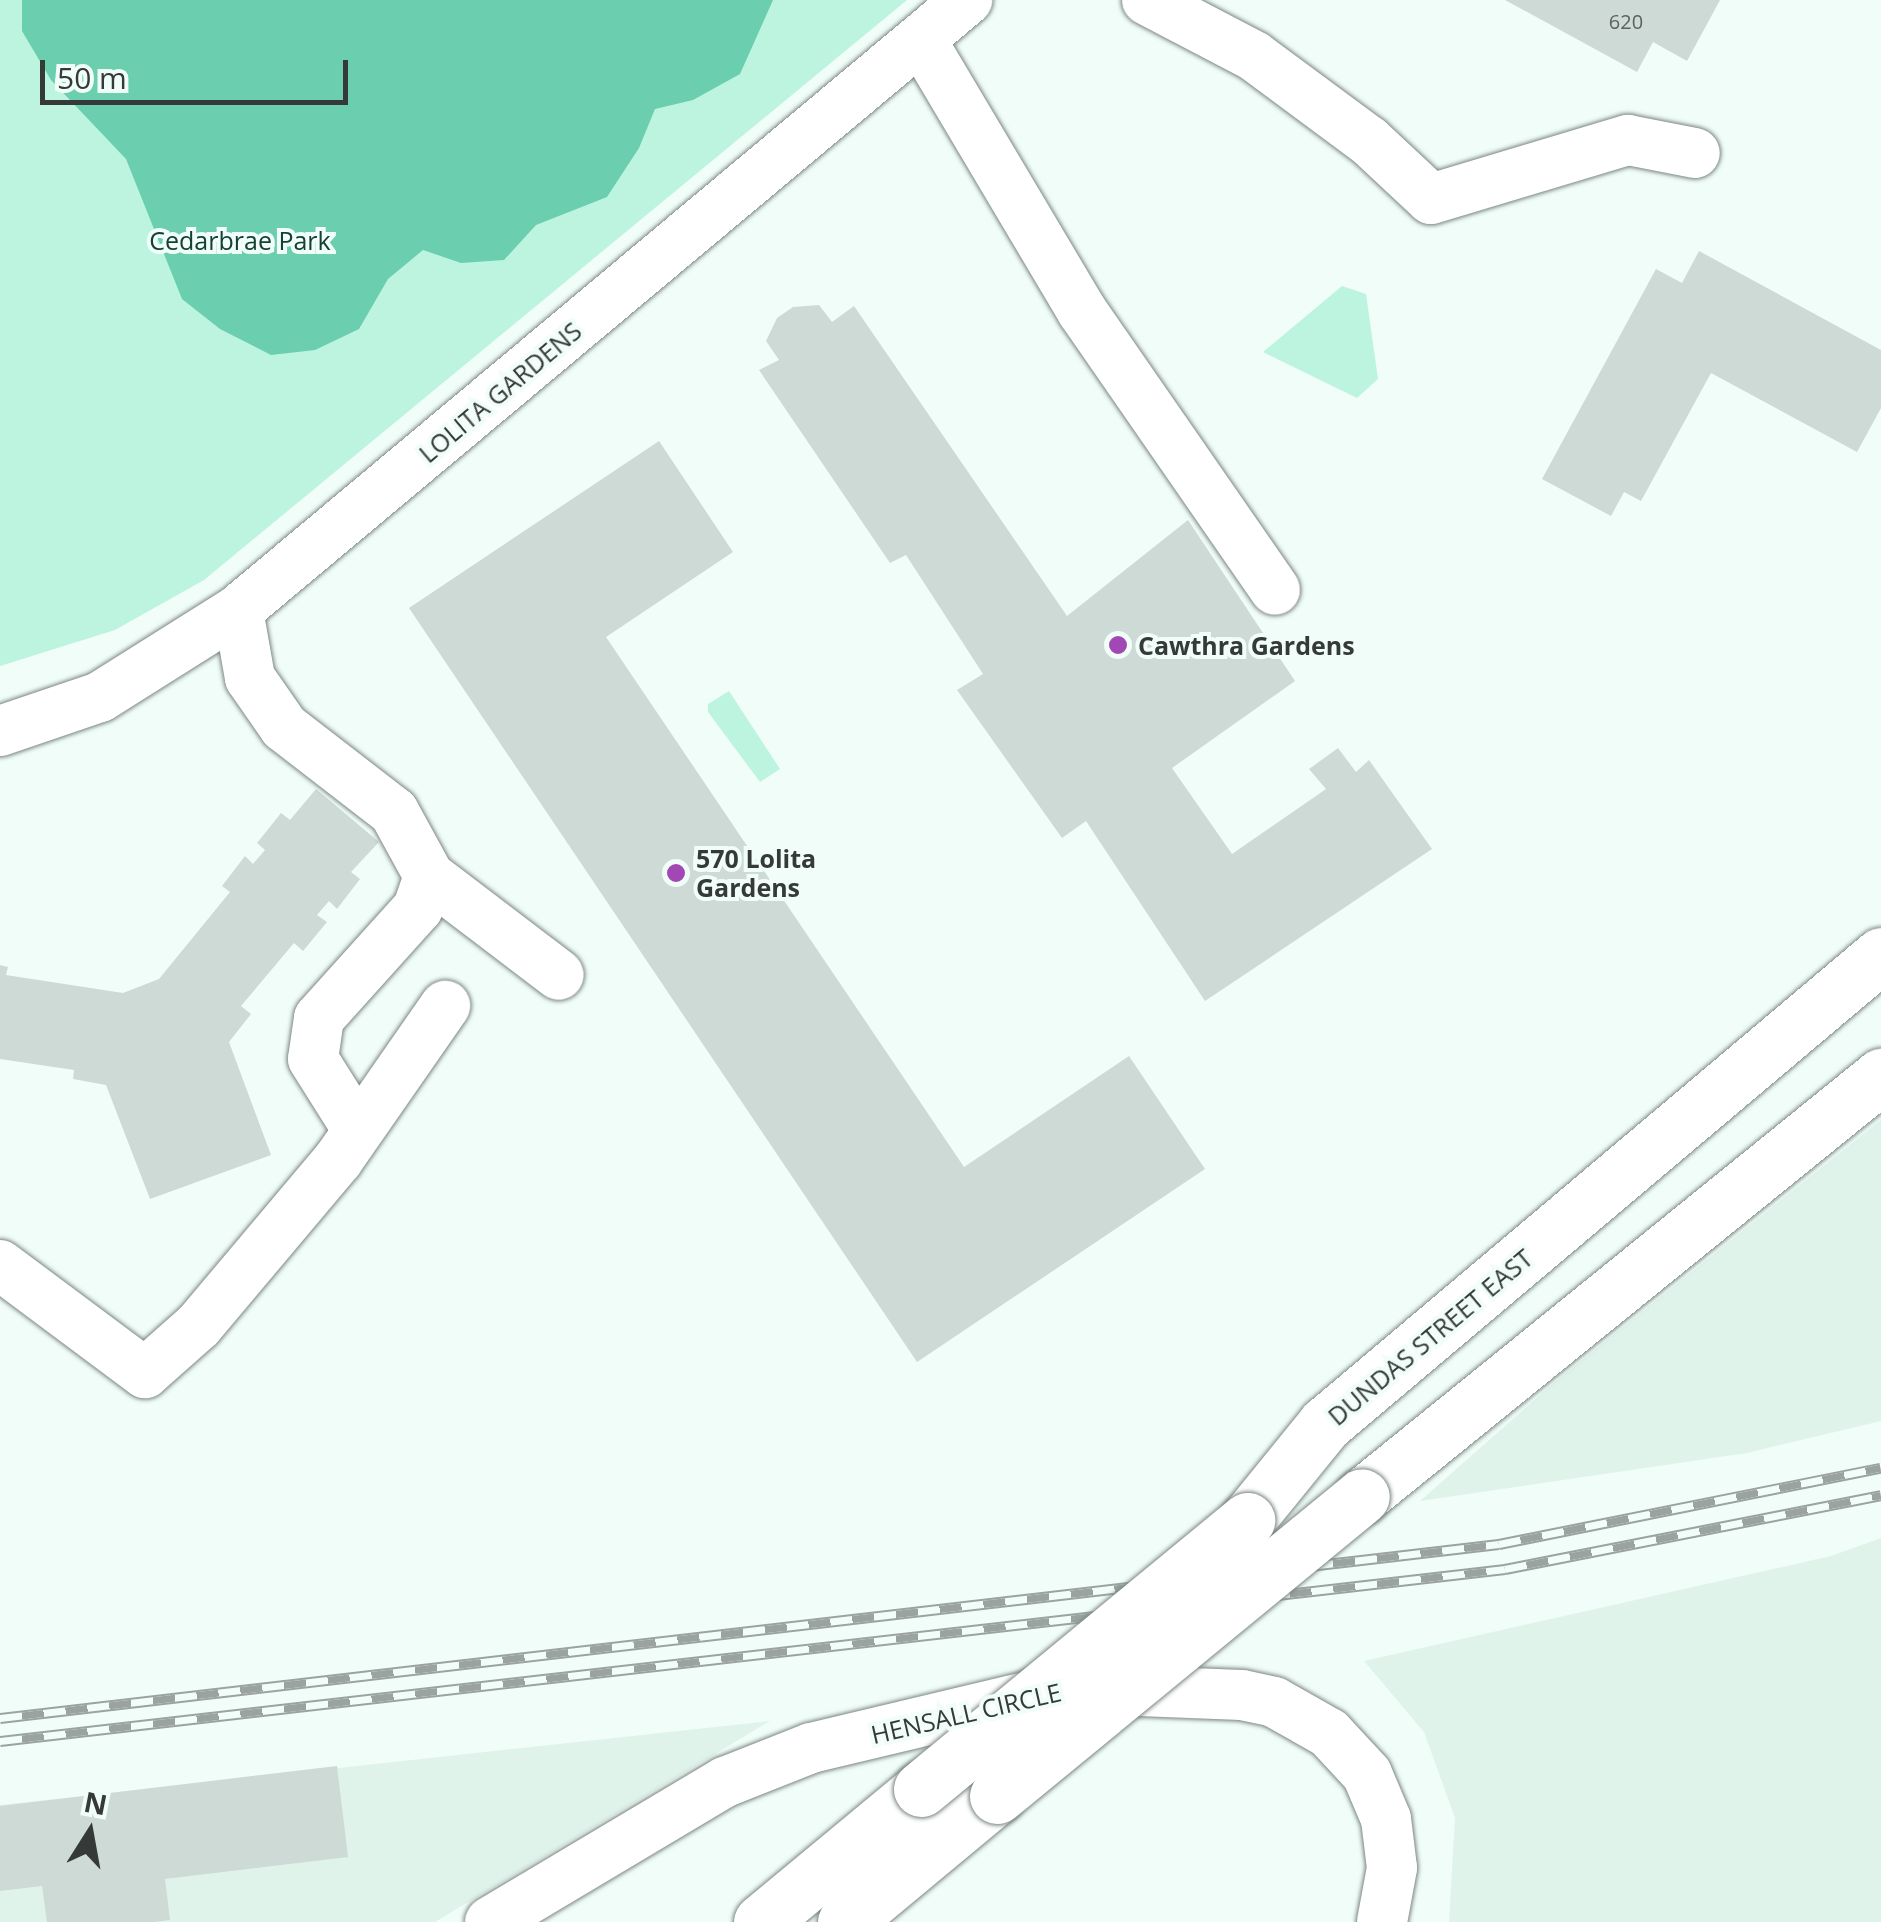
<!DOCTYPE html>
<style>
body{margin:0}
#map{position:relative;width:1881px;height:1922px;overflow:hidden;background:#f1fdf8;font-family:"Open Sans",sans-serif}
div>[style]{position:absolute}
.built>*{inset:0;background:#dff3eb}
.green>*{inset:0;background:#bcf4df}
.forest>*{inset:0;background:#6bceae}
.building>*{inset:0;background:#cedad5}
.roads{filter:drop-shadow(0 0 2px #7c8783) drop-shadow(0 0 2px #7c8783)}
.minor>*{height:50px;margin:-25px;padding:0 25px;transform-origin:25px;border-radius:25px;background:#fff}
.major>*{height:55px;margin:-27.5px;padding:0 27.5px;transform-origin:27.5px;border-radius:27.5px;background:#fff}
.rail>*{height:11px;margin-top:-5.5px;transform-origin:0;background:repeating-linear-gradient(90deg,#f1fdf8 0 22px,#9aa3a0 0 44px);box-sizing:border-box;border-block:2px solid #9aa3a0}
.bridges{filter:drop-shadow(0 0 2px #7c8783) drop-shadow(0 0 2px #7c8783)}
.major-bridge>*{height:55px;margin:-27.5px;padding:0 27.5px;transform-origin:27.5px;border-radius:27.5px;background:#fff}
.dots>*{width:28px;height:28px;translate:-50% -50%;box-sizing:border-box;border:5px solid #f1fdf8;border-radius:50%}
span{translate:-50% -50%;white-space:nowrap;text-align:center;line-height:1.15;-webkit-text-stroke:8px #f1fdf8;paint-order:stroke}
.number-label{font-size:20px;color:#5b625f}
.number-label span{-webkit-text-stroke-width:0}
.park-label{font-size:25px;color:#154134}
.street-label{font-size:25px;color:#353a38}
.poi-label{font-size:25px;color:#353a38;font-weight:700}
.left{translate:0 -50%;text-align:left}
.north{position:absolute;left:40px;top:1782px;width:100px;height:100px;-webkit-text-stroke:8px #f1fdf8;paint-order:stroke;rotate:11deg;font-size:28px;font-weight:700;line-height:40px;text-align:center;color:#353a38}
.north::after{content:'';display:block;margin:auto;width:35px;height:45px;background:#353a38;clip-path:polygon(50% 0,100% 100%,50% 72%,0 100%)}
.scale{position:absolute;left:40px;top:60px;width:308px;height:45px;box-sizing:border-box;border:5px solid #353a38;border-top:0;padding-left:12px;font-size:30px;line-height:35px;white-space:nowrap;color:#353a38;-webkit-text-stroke:8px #f1fdf8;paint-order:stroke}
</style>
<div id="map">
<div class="built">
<i style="clip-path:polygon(1881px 1120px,1881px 1421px,1747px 1453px,1420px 1501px,1555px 1382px)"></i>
<i style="clip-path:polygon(1881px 1538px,1881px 1922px,1449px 1922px,1455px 1818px,1424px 1732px,1364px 1661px,1831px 1556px)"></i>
<i style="clip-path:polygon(770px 1721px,435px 1922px,0 1922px,0 1805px)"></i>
</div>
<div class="green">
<i style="clip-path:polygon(0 0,907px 0,204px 580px,115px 630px,0 666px)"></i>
<i style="clip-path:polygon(1342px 286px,1366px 294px,1378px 379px,1357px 398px,1263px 352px)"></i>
<i style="clip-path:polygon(729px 691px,780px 769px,760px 782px,708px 712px,708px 704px)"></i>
</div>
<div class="forest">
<i style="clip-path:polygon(22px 0,773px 0,740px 74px,693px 100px,655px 109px,639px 148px,607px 197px,536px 225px,504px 260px,461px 263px,423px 250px,388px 279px,359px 329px,315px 350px,271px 355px,220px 329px,182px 299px,126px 159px,51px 80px,22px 31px)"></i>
</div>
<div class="building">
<i style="clip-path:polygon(1505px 0,1720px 0,1687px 61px,1653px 42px,1637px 72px)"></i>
<i style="clip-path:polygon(1699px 251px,1881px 350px,1881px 408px,1857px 452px,1711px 373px,1641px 501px,1624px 492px,1611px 516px,1542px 479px,1656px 269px,1682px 283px)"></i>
<i style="clip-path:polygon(819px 305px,832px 322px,854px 306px,1067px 616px,1188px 520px,1295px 681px,1172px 768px,1232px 854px,1326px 789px,1309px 769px,1338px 748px,1356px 772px,1369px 760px,1432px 849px,1205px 1001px,1086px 821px,1062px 838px,957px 690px,983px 674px,906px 555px,890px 563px,759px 370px,779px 360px,766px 341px,777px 318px,793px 307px)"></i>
<i style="clip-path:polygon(659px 441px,733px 552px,606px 637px,964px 1167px,1129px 1056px,1205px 1169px,917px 1362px,409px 608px)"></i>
<i style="clip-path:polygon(316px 789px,379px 842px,351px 872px,360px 879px,337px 909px,329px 901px,317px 915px,327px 922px,303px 951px,294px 943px,241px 1006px,251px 1014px,229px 1042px,271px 1155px,150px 1199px,106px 1085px,73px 1079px,74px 1070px,0 1059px,0 965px,8px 967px,6px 975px,123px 993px,159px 979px,230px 892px,222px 886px,245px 856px,253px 864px,265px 850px,257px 843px,281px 813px,290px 820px)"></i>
<i style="clip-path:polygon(337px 1766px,348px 1857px,165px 1879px,170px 1920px,154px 1922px,47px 1922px,42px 1886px,0 1891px,0 1806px)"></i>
</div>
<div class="roads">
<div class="minor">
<i style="left:1147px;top:0;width:121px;rotate:27.6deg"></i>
<i style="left:1254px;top:56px;width:143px;rotate:36.5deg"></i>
<i style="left:1369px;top:141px;width:85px;rotate:43.1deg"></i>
<i style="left:1431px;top:199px;width:206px;rotate:-16.7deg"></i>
<i style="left:1628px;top:140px;width:68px;rotate:11deg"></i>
<i style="left:921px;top:40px;width:315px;rotate:59.3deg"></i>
<i style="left:1082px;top:311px;width:339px;rotate:55.3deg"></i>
<i style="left:238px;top:610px;width:69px;rotate:80deg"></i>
<i style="left:250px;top:678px;width:60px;rotate:55.2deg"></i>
<i style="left:284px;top:727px;width:139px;rotate:37.7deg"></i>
<i style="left:394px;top:812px;width:73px;rotate:61.3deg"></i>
<i style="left:429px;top:876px;width:34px;rotate:109deg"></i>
<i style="left:418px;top:908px;width:148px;rotate:132deg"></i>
<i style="left:319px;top:1018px;width:41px;rotate:98.3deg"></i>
<i style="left:313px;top:1059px;width:83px;rotate:57.8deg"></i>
<i style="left:0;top:731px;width:106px;rotate:-18.8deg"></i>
<i style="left:100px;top:697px;width:163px;rotate:-32.2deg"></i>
<i style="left:238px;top:610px;width:951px;rotate:-39.92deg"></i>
<i style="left:429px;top:876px;width:163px;rotate:37.3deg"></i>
<i style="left:0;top:1265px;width:181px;rotate:36.7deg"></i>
<i style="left:145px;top:1373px;width:72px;rotate:-41.6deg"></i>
<i style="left:199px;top:1325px;width:216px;rotate:-49.9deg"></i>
<i style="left:338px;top:1160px;width:188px;rotate:-55.2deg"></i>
<i style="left:490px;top:1922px;width:274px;rotate:-30.8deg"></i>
<i style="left:725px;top:1782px;width:92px;rotate:-21.6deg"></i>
<i style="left:811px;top:1748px;width:258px;rotate:-13.4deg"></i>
<i style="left:1062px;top:1688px;width:180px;rotate:2.2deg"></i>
<i style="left:1242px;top:1695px;width:33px;rotate:12deg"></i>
<i style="left:1274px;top:1702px;width:63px;rotate:29.4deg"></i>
<i style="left:1329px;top:1733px;width:56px;rotate:47.2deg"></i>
<i style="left:1367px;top:1774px;width:49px;rotate:67.1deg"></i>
<i style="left:1386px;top:1819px;width:49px;rotate:83deg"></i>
<i style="left:1392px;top:1868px;width:55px;rotate:100.5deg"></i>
</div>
<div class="major">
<i style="left:1362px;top:1496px;width:668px;rotate:-38.98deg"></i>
<i style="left:1247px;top:1520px;width:124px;rotate:-50.9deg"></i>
<i style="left:1325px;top:1424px;width:727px;rotate:-40.15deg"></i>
<i style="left:761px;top:1922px;width:208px;rotate:-39.7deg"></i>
<i style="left:845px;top:1922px;width:197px;rotate:-39.7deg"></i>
</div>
</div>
<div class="rail">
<i style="left:0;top:1718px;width:1509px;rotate:-6.62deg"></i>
<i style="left:1499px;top:1544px;width:389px;rotate:-11.3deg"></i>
<i style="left:0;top:1741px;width:1515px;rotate:-6.52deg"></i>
<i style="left:1505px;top:1569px;width:383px;rotate:-11.1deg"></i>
</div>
<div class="bridges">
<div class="major-bridge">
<i style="left:921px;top:1789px;width:423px;rotate:-39.5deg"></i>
<i style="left:997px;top:1796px;width:472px;rotate:-39.4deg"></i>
</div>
</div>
<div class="dots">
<i style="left:1118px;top:645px;background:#a148b4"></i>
<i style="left:676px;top:873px;background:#a148b4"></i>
</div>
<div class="number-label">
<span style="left:1626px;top:21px">620</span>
</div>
<div class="park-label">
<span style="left:240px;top:240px">Cedarbrae Park</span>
</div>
<div class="street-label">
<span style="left:500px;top:392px;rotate:-40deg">LOLITA GARDENS</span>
<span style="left:1430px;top:1337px;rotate:-40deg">DUNDAS STREET EAST</span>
<span style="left:966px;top:1713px;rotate:-13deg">HENSALL CIRCLE</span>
</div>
<div class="poi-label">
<span class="left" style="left:1138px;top:645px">Cawthra Gardens</span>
<span class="left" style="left:696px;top:873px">570 Lolita<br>Gardens</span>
</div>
<div class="north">N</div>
<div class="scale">50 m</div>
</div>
